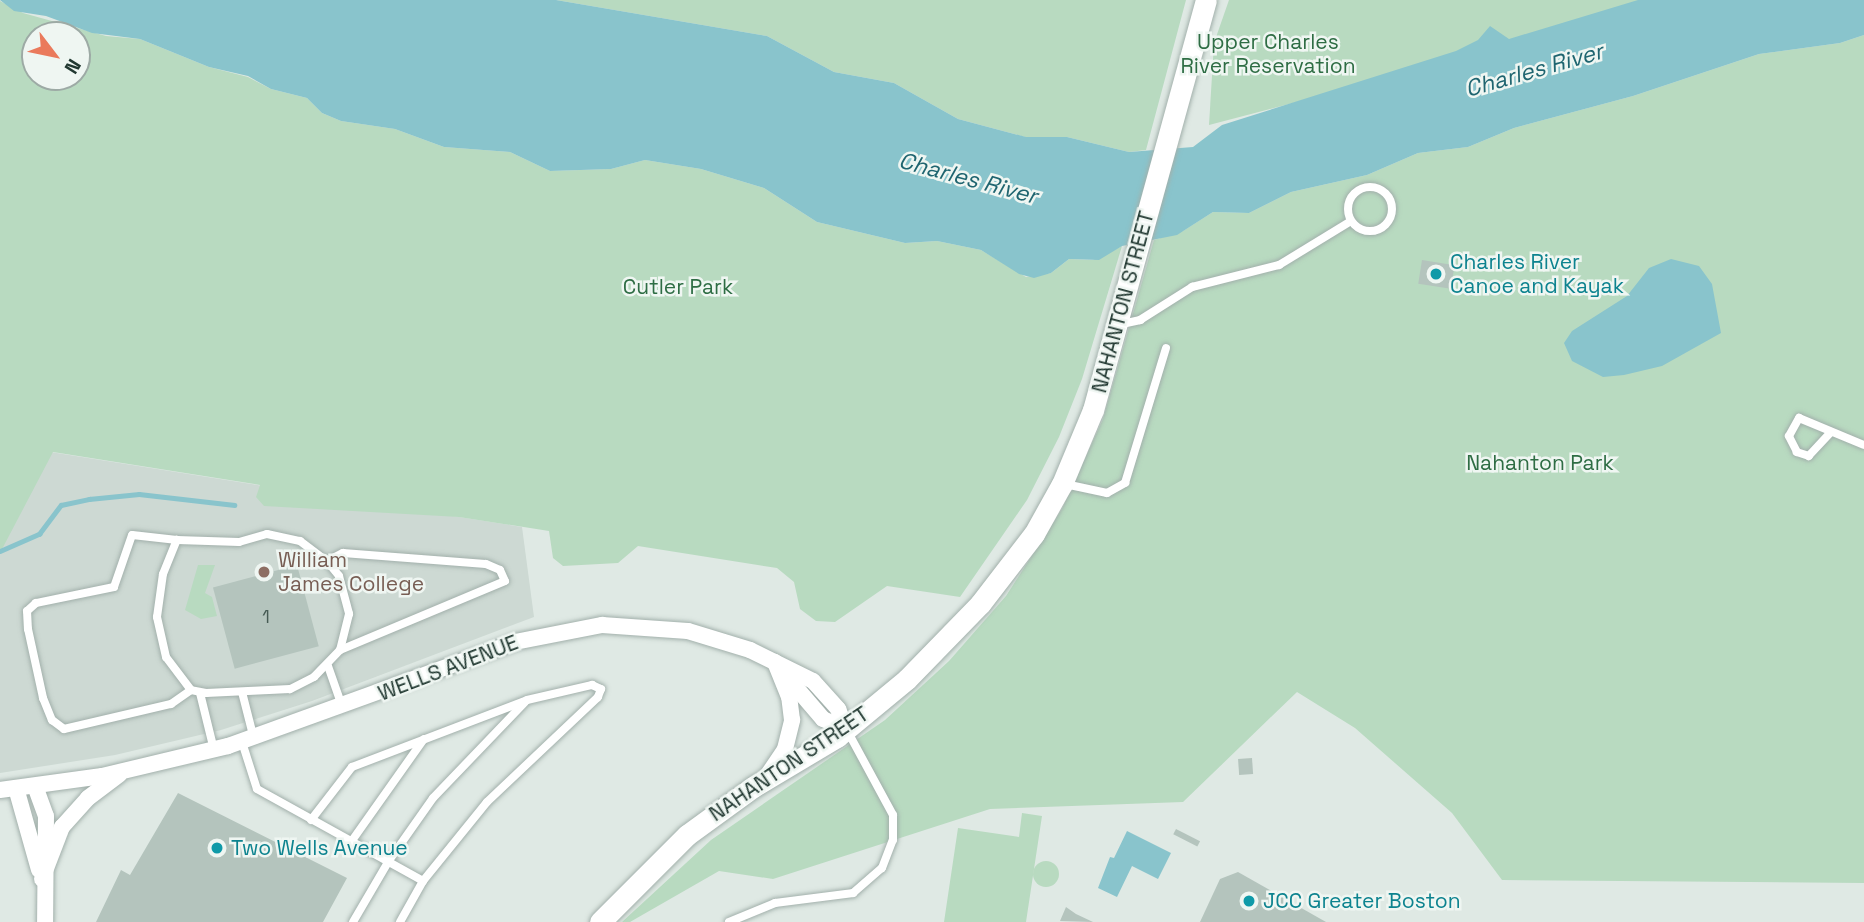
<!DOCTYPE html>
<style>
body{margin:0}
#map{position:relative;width:1864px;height:922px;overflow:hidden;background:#dfe9e4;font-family:"Space Grotesk",sans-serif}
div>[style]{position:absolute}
.built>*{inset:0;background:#cdd9d3}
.green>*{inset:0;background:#b8dac0}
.round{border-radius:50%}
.water>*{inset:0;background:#89c4cc}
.stream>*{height:4.5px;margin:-2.25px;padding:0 2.25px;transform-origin:2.25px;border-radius:2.25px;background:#89c4cc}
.building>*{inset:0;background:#b4c4bd;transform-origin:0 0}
.roads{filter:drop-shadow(0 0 2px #a2b0ab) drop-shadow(0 0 2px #a2b0ab)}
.lane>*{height:8px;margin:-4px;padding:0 4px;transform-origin:4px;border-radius:4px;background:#fff}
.lane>.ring{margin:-4px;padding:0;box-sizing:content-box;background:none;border:8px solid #fff;border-radius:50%}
.street>*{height:16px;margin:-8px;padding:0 8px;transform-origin:8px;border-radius:8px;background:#fff}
.secondary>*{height:21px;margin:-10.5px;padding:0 10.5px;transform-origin:10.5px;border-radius:10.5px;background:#fff}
.dots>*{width:19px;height:19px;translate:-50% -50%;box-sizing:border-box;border:4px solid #eff6f2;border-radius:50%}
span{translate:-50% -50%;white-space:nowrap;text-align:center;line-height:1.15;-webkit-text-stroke:5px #eff6f2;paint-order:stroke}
.number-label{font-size:18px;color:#465b54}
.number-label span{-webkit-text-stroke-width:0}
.park-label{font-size:21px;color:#2e6d44}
.culture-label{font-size:21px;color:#0d838f}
.left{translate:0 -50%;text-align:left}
.street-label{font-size:21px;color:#213831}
.education-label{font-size:21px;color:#785e54}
.water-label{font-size:23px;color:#1f6570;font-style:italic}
.north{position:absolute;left:21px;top:21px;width:70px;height:70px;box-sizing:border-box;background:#eff6f2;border:2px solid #9daaa5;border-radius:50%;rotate:122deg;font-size:19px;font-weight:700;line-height:28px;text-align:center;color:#213831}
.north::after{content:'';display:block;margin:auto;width:24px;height:32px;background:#ea7a5c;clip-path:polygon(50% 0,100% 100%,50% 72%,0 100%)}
</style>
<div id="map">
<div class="built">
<i style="clip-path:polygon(0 444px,522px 527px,534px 617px,312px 701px,221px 730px,115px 755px,0 773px)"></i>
</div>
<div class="green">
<i style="clip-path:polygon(556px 0,1186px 0,1146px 150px,1129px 152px,1067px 137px,1025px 137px,958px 119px,894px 83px,834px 72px,767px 36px)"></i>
<i style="clip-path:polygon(1229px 0,1687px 0,1209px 125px,1214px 43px)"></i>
<i style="clip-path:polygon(evenodd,0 1px,23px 13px,106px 36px,140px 39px,209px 67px,248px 77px,271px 89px,307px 98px,322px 113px,341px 121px,395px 129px,444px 147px,510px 152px,550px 171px,611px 169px,645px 160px,701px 169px,764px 188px,817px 222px,905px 243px,937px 241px,981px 250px,1026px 277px,1051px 273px,1069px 259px,1093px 260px,1122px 246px,1082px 379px,1059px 437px,1027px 500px,960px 597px,887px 586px,835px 622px,816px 621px,800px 609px,794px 582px,777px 568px,638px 546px,618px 563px,563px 566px,553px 558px,549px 531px,459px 517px,264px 506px,256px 497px,260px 485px,53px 452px,0 553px,0 1px,35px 35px,77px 35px,77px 77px,35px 77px,35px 35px)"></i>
<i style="clip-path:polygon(1864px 35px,1864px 883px,1502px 880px,1452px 813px,1355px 728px,1297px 692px,1183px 802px,990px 809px,773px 879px,719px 871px,630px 922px,622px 922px,711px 840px,885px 720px,949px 661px,1006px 596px,1062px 509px,1103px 419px,1154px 240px,1183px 231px,1213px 212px,1249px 213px,1291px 192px,1367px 175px,1418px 153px,1468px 147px,1514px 128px,1633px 96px,1759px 54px,1840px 43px)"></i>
<i style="clip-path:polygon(198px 565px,215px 565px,205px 593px,212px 597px,217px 616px,201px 619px,185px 610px)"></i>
<i style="clip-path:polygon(1022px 813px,1042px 816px,1026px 922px,944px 922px,958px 828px,1019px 837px)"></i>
<i class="round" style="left:1033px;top:861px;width:26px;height:26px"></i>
</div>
<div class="water">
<i style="clip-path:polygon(0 0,556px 0,767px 36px,834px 72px,894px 83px,958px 119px,1026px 137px,1067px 137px,1129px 152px,1193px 147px,1222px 125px,1456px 51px,1478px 40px,1490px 26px,1509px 39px,1638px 0,1864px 0,1864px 35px,1840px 43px,1759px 54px,1633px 96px,1514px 128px,1468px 147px,1418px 153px,1367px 175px,1291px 192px,1249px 213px,1213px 212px,1177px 235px,1122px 246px,1099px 260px,1069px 259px,1051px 273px,1034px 278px,1019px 274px,981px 250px,937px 241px,905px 243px,817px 222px,764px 188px,701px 169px,645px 160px,611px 169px,550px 171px,510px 152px,444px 147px,395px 129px,341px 121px,322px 113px,307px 98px,271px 89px,248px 76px,209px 67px,140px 39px,92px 33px,46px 16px,14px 11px)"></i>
<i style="clip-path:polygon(1671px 259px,1699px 266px,1712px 284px,1721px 333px,1662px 366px,1624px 375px,1603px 377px,1572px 361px,1564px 343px,1572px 331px,1627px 296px,1649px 268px)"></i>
<i style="clip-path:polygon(1127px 831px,1171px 853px,1158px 879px,1132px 866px,1117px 897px,1098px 888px,1110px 857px,1114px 858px)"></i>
</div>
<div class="stream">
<i style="left:0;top:551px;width:43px;rotate:-23.6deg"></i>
<i style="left:39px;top:534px;width:36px;rotate:-53deg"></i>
<i style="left:61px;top:505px;width:29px;rotate:-12deg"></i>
<i style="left:89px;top:499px;width:50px;rotate:-5.7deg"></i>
<i style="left:139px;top:494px;width:96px;rotate:6.6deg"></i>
</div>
<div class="building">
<i style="left:1422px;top:260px;width:33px;height:24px;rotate:9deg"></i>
<i style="left:297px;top:565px;width:84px;height:87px;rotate:75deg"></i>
<i style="left:1252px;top:758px;width:16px;height:14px;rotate:86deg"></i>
<i style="clip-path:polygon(178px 793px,347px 878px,323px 922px,96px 922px,121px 870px,130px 875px)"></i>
<i style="left:1176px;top:829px;width:27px;height:6px;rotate:27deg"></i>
<i style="clip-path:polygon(1238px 872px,1326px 922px,1200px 922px,1220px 879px)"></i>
<i style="clip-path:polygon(1066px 907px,1076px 914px,1093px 922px,1060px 921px)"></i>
</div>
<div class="roads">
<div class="lane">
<i class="ring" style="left:1348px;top:187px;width:36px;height:36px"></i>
<i style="left:1117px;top:325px;width:24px;rotate:-12deg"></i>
<i style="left:1140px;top:320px;width:62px;rotate:-32.4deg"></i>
<i style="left:1192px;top:287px;width:90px;rotate:-14.2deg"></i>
<i style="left:1279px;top:265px;width:84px;rotate:-31.4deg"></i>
<i style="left:1831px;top:432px;width:33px;rotate:133deg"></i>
<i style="left:1809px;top:456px;width:13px;rotate:-162deg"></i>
<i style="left:1797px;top:452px;width:18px;rotate:-117deg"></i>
<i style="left:1789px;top:436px;width:21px;rotate:-61deg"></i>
<i style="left:1799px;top:418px;width:70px;rotate:22.6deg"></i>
<i style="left:1065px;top:484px;width:43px;rotate:12.1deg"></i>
<i style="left:1107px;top:493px;width:21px;rotate:-29deg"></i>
<i style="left:1125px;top:483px;width:141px;rotate:-73.1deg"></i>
<i style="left:267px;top:534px;width:34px;rotate:12deg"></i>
<i style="left:300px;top:541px;width:34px;rotate:37deg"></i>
<i style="left:327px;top:561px;width:19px;rotate:51deg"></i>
<i style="left:339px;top:576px;width:39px;rotate:75deg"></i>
<i style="left:349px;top:614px;width:37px;rotate:104deg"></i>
<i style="left:340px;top:650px;width:37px;rotate:134deg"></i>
<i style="left:314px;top:677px;width:27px;rotate:153deg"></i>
<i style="left:290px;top:689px;width:84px;rotate:177.3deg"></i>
<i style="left:206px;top:693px;width:15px;rotate:-169deg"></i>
<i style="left:191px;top:690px;width:41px;rotate:-127.1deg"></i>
<i style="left:166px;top:657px;width:41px;rotate:-102.7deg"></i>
<i style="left:157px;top:617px;width:43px;rotate:-82.1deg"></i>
<i style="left:163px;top:574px;width:37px;rotate:-68deg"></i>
<i style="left:177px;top:540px;width:62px;rotate:1.8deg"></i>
<i style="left:239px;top:542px;width:29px;rotate:-16deg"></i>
<i style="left:177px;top:540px;width:45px;rotate:-173.7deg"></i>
<i style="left:132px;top:535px;width:55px;rotate:109.1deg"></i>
<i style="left:114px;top:587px;width:80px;rotate:168.4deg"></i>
<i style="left:36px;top:603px;width:12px;rotate:138deg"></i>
<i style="left:27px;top:611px;width:18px;rotate:87deg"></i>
<i style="left:28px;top:629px;width:71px;rotate:77.7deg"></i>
<i style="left:43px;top:698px;width:24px;rotate:68deg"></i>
<i style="left:52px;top:720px;width:15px;rotate:37deg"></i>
<i style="left:64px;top:729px;width:110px;rotate:-13.2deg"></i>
<i style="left:171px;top:704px;width:24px;rotate:-35deg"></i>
<i style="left:327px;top:561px;width:18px;rotate:-27deg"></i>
<i style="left:343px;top:553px;width:143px;rotate:4.4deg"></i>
<i style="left:486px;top:564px;width:15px;rotate:23deg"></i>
<i style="left:500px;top:570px;width:12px;rotate:66deg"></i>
<i style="left:505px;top:581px;width:179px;rotate:157.3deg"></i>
<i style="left:328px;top:666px;width:42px;rotate:70.7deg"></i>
<i style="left:242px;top:692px;width:49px;rotate:75.7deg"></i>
<i style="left:200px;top:693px;width:59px;rotate:76.2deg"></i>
<i style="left:242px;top:742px;width:49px;rotate:72.3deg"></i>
<i style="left:257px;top:789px;width:190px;rotate:29deg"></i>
<i style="left:311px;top:820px;width:67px;rotate:-52.3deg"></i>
<i style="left:352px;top:767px;width:187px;rotate:-20.9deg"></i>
<i style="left:527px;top:700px;width:67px;rotate:-13deg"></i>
<i style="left:592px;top:685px;width:10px;rotate:24deg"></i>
<i style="left:601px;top:689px;width:9px;rotate:111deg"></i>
<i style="left:598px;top:697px;width:153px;rotate:136.6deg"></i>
<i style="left:487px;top:802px;width:102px;rotate:129deg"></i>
<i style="left:423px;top:881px;width:47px;rotate:119.3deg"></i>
<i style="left:351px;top:842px;width:126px;rotate:-54.7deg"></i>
<i style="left:353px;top:922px;width:69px;rotate:-59.7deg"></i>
<i style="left:388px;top:862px;width:78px;rotate:-54.9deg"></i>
<i style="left:433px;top:798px;width:133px;rotate:-46.2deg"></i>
<i style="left:729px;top:922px;width:50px;rotate:-22.4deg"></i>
<i style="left:775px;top:903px;width:79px;rotate:-7.3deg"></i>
<i style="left:853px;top:893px;width:38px;rotate:-41deg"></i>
<i style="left:882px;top:868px;width:30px;rotate:-69deg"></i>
<i style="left:893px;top:840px;width:25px;rotate:-90deg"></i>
<i style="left:893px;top:815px;width:94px;rotate:-118.5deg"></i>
</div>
<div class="street">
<i style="left:787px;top:677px;width:55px;rotate:49.4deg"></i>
<i style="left:823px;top:719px;width:25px;rotate:23deg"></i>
<i style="left:767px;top:776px;width:32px;rotate:-56deg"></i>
<i style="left:785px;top:749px;width:30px;rotate:-76deg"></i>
<i style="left:792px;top:720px;width:23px;rotate:-97deg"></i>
<i style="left:789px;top:697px;width:38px;rotate:-112deg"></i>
<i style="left:35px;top:786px;width:32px;rotate:70deg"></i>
<i style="left:46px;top:816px;width:106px;rotate:90.5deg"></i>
<i style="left:16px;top:788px;width:85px;rotate:74.3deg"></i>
<i style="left:0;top:790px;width:103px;rotate:-7.8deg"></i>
<i style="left:102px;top:776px;width:130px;rotate:-13.4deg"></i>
<i style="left:228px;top:746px;width:305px;rotate:-19.9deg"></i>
<i style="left:515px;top:642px;width:89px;rotate:-11.1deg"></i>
<i style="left:602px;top:625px;width:86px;rotate:4deg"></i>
<i style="left:688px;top:631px;width:65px;rotate:17deg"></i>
<i style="left:750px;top:650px;width:70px;rotate:26.2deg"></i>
<i style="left:813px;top:681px;width:38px;rotate:48deg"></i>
<i style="left:838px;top:709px;width:22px;rotate:68deg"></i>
<i style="left:42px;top:879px;width:56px;rotate:-69deg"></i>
<i style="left:62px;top:827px;width:39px;rotate:-48deg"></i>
<i style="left:88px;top:798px;width:39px;rotate:-37deg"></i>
</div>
<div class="secondary">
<i style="left:600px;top:922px;width:123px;rotate:-45deg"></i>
<i style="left:687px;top:835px;width:82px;rotate:-36deg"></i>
<i style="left:753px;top:787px;width:98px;rotate:-30.8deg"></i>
<i style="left:837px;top:737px;width:91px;rotate:-39.6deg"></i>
<i style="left:907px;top:679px;width:105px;rotate:-45.8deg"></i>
<i style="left:980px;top:604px;width:88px;rotate:-52.4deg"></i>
<i style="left:1034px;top:534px;width:57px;rotate:-60.8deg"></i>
<i style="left:1062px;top:484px;width:80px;rotate:-67.3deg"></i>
<i style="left:1093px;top:410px;width:425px;rotate:-74.6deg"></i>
</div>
</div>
<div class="dots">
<i style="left:1436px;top:274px;background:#0f9aa8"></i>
<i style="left:264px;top:572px;background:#8d6e63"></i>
<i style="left:217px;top:848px;background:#0f9aa8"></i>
<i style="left:1249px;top:901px;background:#0f9aa8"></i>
</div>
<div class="number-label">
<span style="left:266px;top:617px">1</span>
</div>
<div class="park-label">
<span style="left:1268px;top:54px">Upper Charles<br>River Reservation</span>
<span style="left:678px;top:287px">Cutler Park</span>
<span style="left:1540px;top:463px">Nahanton Park</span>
</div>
<div class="culture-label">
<span class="left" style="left:1450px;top:274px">Charles River<br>Canoe and Kayak</span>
<span class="left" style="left:231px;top:848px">Two Wells Avenue</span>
<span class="left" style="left:1263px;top:901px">JCC Greater Boston</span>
</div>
<div class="street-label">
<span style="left:1123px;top:302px;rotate:-75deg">NAHANTON STREET</span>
<span style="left:448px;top:668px;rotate:-21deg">WELLS AVENUE</span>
<span style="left:789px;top:764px;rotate:-34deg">NAHANTON STREET</span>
</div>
<div class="education-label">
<span class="left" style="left:278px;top:572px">William<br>James College</span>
</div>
<div class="water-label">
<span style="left:1534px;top:70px;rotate:-16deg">Charles River</span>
<span style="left:968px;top:178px;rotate:15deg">Charles River</span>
</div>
<div class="north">N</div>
</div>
